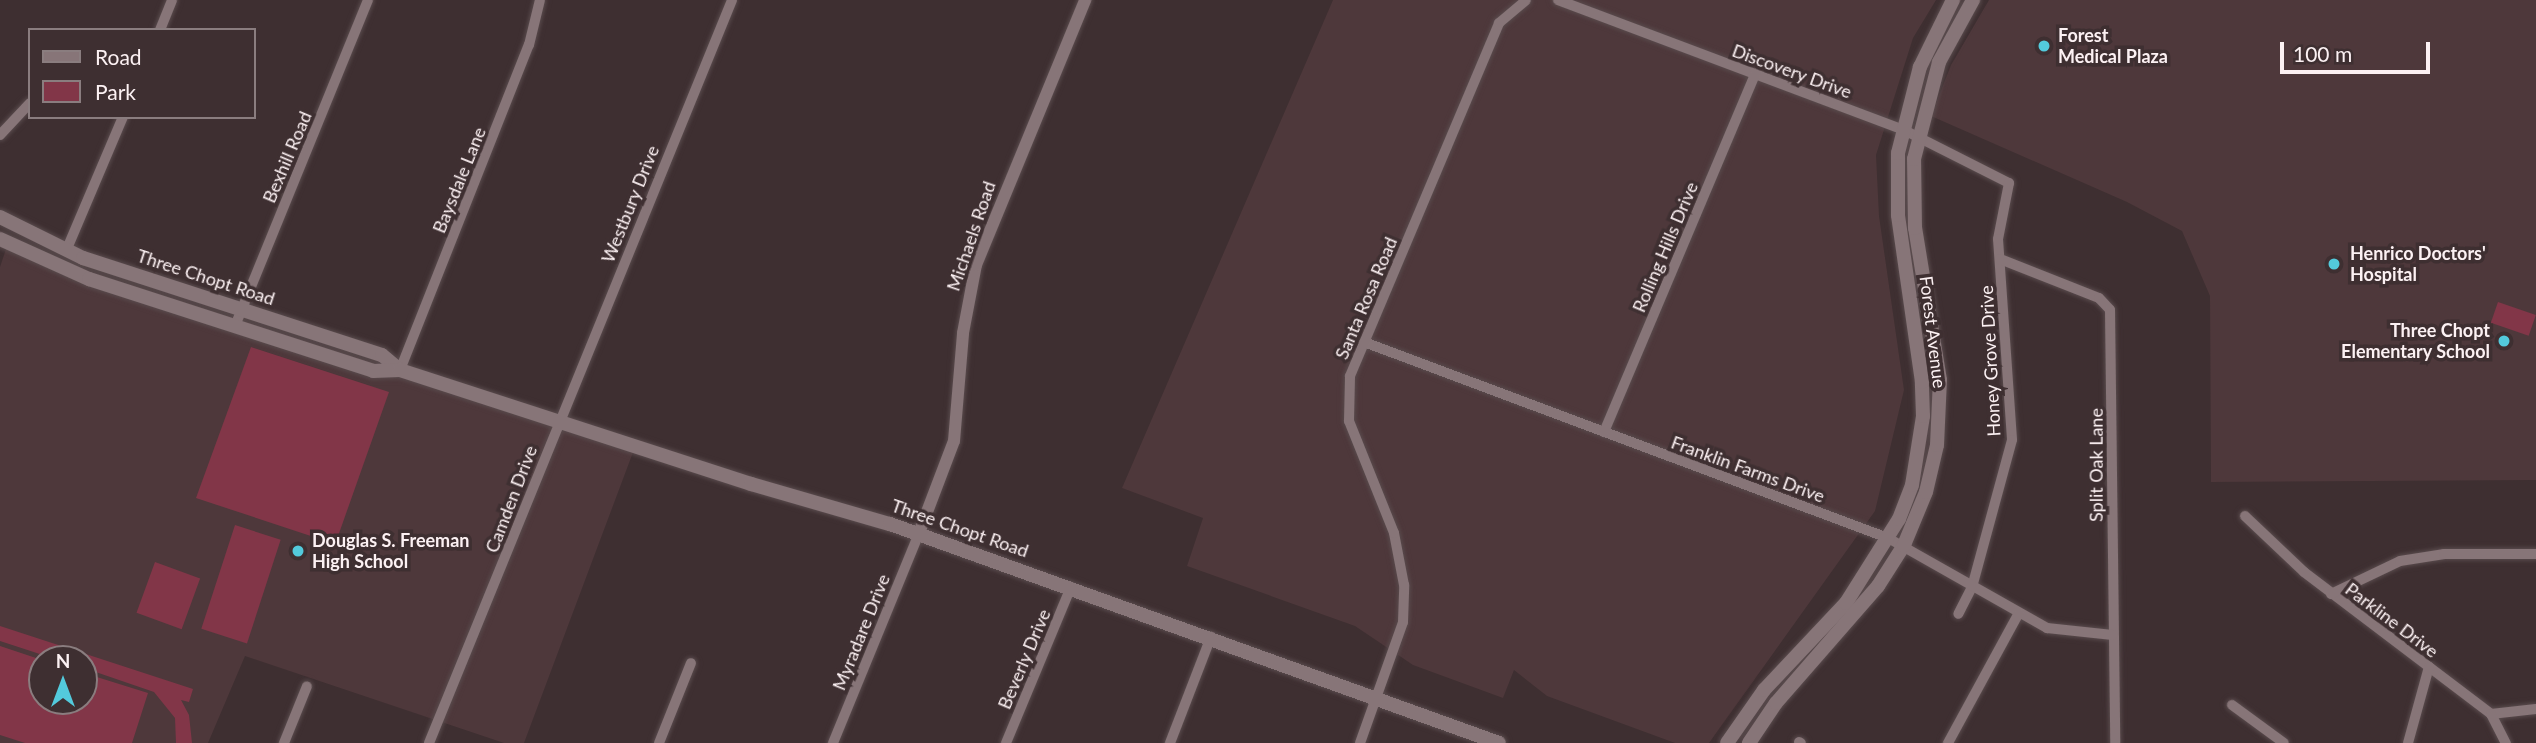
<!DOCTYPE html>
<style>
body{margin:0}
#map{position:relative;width:2536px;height:743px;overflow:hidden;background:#3e2f31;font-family:Lato,sans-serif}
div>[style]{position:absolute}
.built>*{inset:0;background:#4e383b}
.green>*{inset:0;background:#823648;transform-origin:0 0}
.roads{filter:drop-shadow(0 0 2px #594b4d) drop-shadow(0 0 2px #594b4d)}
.minor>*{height:10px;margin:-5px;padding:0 5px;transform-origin:5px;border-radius:5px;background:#877578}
.tertiary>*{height:12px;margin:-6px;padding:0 6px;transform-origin:6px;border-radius:6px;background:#877578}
.secondary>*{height:14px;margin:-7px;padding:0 7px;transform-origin:7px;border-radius:7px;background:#877578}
.dots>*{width:19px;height:19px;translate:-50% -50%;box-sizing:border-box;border:4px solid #3e2f31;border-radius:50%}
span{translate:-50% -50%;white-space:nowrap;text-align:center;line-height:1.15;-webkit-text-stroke:7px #3e2f31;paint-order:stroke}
.poi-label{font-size:18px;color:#fcf1f3;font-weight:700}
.left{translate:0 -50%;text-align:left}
.right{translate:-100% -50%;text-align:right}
.street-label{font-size:18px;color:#fcf1f3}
.legend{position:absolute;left:28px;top:28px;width:228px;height:91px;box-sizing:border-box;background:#3e2f31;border:2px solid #8a7d7f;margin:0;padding:9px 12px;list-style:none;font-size:21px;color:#fcf1f3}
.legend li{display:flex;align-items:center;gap:14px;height:35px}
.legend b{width:35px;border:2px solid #8a7d7f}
.north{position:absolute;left:28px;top:645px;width:70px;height:70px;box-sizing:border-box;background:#3e2f31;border:2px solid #8a7d7f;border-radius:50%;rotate:0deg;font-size:19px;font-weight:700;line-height:28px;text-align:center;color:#fcf1f3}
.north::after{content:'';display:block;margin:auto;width:24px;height:32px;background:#53cadc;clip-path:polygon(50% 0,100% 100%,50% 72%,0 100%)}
.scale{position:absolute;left:2280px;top:42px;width:150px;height:32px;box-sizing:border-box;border:4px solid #fcf1f3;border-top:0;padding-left:9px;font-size:21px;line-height:24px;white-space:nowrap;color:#fcf1f3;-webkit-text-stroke:5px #3e2f31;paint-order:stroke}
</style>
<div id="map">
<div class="built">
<i style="clip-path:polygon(1333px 0,1936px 0,1913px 38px,1876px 155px,1879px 216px,1904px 390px,1875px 511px,1709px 743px,1675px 743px,1547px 696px,1514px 670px,1503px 698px,1413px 665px,1355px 626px,1187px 566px,1203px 518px,1122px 488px)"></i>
<i style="clip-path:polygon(1989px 0,2536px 0,2536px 480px,2211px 482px,2210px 296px,2182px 231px,2127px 202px,1931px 116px,1951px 65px)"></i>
<i style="clip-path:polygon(evenodd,10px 237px,76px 267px,635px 447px,524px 743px,504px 743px,245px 656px,208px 743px,0 743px,0 267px,10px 237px,42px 659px,84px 659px,84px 701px,42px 701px,42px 659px)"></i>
</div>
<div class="green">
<i style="left:2498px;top:302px;width:40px;height:22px;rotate:19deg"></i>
<i style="clip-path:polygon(251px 347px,389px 392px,337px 539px,329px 542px,196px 498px)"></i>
<i style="left:235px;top:525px;width:48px;height:109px;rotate:18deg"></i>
<i style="left:155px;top:562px;width:48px;height:54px;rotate:20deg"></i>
<i style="clip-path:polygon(0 626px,193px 689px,189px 702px,181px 700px,189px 715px,192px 743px,176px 743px,175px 718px,154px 692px,84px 668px,84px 659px,55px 659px,0 641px)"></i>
<i style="clip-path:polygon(0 646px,42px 660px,42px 701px,84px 701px,84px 673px,148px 693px,132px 743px,25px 743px,0 735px)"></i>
</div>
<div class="roads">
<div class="minor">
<i style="left:1558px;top:0;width:367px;rotate:20.6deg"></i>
<i style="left:1902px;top:129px;width:120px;rotate:26.8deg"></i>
<i style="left:2009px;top:183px;width:57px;rotate:101.1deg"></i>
<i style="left:1998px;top:239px;width:201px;rotate:86deg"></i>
<i style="left:2012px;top:440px;width:152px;rotate:105.2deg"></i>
<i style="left:1972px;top:587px;width:30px;rotate:117deg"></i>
<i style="left:160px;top:30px;width:32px;rotate:-68deg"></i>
<i style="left:0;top:135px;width:44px;rotate:-46.8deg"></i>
<i style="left:66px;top:251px;width:146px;rotate:-67deg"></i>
<i style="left:2000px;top:259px;width:106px;rotate:21.5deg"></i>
<i style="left:2099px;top:298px;width:16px;rotate:47deg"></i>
<i style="left:2110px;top:310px;width:433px;rotate:89.3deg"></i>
<i style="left:235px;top:326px;width:352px;rotate:-67.8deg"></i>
<i style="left:1364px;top:342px;width:559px;rotate:20.51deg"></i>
<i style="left:1888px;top:538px;width:183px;rotate:29.5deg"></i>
<i style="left:2047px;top:628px;width:66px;rotate:6.1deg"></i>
<i style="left:400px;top:370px;width:350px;rotate:-68.4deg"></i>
<i style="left:529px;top:45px;width:46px;rotate:-76.3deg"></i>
<i style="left:1604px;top:432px;width:389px;rotate:-67.1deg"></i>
<i style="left:2245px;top:516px;width:81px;rotate:43.5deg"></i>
<i style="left:2304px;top:572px;width:235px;rotate:37.2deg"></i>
<i style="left:2491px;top:714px;width:45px;rotate:-6.3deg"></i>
<i style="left:2331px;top:594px;width:76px;rotate:-25.6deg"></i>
<i style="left:2400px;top:561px;width:45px;rotate:-9deg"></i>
<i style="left:2444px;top:554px;width:92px"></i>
<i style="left:2232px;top:705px;width:64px;rotate:36.2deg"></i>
<i style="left:2491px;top:714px;width:33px;rotate:63deg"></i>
<i style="left:1799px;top:742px;width:2px;rotate:27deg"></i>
<i style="left:284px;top:743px;width:61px;rotate:-68deg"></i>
<i style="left:429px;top:743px;width:802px;rotate:-67.81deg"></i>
<i style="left:659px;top:743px;width:86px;rotate:-68.2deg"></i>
<i style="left:833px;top:743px;width:227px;rotate:-67.7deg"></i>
<i style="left:1006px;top:743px;width:169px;rotate:-67.4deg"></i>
<i style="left:1170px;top:743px;width:114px;rotate:-68.9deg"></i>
<i style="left:1360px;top:743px;width:128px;rotate:-70.4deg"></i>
<i style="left:1403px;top:622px;width:37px;rotate:-88deg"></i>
<i style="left:1404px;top:585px;width:53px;rotate:-100.9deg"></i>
<i style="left:1394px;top:533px;width:121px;rotate:-111.9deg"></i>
<i style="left:1349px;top:421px;width:45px;rotate:-88.7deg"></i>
<i style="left:1350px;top:376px;width:383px;rotate:-67.1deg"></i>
<i style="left:1499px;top:23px;width:35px;rotate:-40deg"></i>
<i style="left:1948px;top:743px;width:148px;rotate:-61.4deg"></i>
<i style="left:2408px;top:743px;width:79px;rotate:-74.6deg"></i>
</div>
<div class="tertiary">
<i style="left:919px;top:533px;width:98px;rotate:-69.2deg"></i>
<i style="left:954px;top:441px;width:108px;rotate:-85.2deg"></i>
<i style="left:963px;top:333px;width:69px;rotate:-79.2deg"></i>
<i style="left:976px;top:265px;width:287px;rotate:-67.6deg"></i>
</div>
<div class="secondary">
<i style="left:0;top:217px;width:93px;rotate:26.3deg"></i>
<i style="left:83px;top:258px;width:314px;rotate:18deg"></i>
<i style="left:382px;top:355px;width:23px;rotate:40deg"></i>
<i style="left:0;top:239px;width:98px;rotate:24.2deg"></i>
<i style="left:89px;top:279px;width:299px;rotate:17.9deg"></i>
<i style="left:373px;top:371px;width:27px;rotate:-2deg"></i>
<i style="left:400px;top:370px;width:369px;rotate:18deg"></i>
<i style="left:751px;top:484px;width:145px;rotate:16.1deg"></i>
<i style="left:890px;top:524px;width:647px;rotate:19.78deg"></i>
<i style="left:1727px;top:743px;width:65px;rotate:-55.1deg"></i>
<i style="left:1764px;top:690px;width:120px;rotate:-46.7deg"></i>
<i style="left:1846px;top:603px;width:99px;rotate:-57.8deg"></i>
<i style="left:1899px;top:519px;width:36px;rotate:-69deg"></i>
<i style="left:1912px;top:485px;width:70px;rotate:-80.9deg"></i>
<i style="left:1923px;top:416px;width:34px;rotate:-92deg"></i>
<i style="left:1922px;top:382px;width:169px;rotate:-98.2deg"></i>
<i style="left:1898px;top:215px;width:62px;rotate:-90deg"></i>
<i style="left:1898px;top:153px;width:89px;rotate:-75.7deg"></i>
<i style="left:1920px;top:67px;width:75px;rotate:-63.8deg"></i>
<i style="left:1749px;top:743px;width:48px;rotate:-56deg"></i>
<i style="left:1776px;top:703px;width:155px;rotate:-48.9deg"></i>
<i style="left:1878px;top:586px;width:49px;rotate:-57.6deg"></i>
<i style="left:1904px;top:545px;width:57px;rotate:-67.5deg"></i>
<i style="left:1926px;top:492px;width:48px;rotate:-76.8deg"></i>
<i style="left:1937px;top:445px;width:65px;rotate:-87.4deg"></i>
<i style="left:1940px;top:380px;width:154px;rotate:-99.3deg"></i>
<i style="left:1915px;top:228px;width:69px;rotate:-90.8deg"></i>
<i style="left:1914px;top:159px;width:100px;rotate:-75.5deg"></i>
<i style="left:1939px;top:62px;width:71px;rotate:-61.3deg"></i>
</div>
</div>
<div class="dots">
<i style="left:2044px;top:46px;background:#53cadc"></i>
<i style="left:2334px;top:264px;background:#53cadc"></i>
<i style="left:2504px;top:341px;background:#53cadc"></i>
<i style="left:298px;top:551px;background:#53cadc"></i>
</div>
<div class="poi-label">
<span class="left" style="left:2058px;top:46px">Forest<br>Medical Plaza</span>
<span class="left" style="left:2350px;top:264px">Henrico Doctors'<br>Hospital</span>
<span class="right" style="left:2490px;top:341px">Three Chopt<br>Elementary School</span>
<span class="left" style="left:312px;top:551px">Douglas S. Freeman<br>High School</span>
</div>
<div class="street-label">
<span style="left:1792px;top:71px;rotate:20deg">Discovery Drive</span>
<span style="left:287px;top:157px;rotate:-67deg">Bexhill Road</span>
<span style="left:459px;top:180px;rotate:-68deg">Baysdale Lane</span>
<span style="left:630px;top:204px;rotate:-68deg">Westbury Drive</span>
<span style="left:971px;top:236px;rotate:-71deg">Michaels Road</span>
<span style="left:1665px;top:247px;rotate:-67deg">Rolling Hills Drive</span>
<span style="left:206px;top:277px;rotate:18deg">Three Chopt Road</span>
<span style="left:1366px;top:298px;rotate:-67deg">Santa Rosa Road</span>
<span style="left:1933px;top:332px;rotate:83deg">Forest Avenue</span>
<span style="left:1990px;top:361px;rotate:-93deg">Honey Grove Drive</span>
<span style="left:2096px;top:465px;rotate:-90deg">Split Oak Lane</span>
<span style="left:1748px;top:469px;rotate:20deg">Franklin Farms Drive</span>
<span style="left:511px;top:499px;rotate:-69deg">Camden Drive</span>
<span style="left:960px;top:528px;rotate:19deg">Three Chopt Road</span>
<span style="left:2392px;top:620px;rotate:37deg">Parkline Drive</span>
<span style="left:861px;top:632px;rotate:-68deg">Myradare Drive</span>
<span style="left:1024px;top:659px;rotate:-67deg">Beverly Drive</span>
</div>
<ul class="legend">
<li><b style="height:9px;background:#877578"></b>Road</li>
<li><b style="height:19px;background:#823648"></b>Park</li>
</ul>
<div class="north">N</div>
<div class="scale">100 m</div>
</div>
